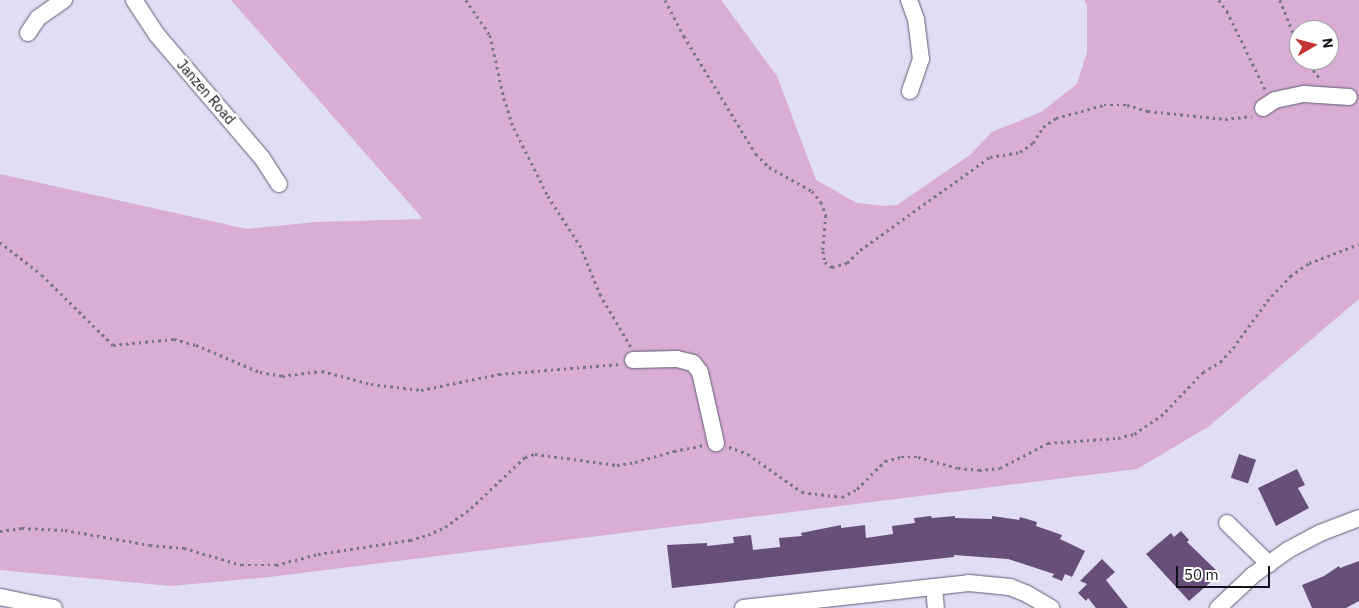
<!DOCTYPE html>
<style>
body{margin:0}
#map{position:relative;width:1359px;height:608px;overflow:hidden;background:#e0ddf5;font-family:"IBM Plex Sans",sans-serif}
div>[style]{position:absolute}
.green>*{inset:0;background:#d9add4}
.building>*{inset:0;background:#684e7a;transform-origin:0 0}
.path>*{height:2.5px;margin-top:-1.25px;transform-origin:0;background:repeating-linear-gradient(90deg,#787686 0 2.5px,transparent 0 6.5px)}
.roads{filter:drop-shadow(0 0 1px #615d72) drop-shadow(0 0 1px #615d72)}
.minor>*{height:16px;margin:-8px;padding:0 8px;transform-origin:8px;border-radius:8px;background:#fff}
span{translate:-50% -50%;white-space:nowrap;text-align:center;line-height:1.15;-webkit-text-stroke:5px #fff;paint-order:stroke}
.street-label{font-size:14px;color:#13121a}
.north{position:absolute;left:1289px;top:20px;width:50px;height:50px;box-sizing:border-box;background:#fff;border:1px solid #a1a0a3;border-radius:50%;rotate:82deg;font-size:14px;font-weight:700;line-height:20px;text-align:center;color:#13121a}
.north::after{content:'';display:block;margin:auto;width:18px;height:22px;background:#c33435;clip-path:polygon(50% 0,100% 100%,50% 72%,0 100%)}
.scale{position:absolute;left:1176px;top:566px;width:94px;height:22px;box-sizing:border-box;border:2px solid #13121a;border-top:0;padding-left:6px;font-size:15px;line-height:18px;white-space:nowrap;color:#13121a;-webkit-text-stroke:4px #fff;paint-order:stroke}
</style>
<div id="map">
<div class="green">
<i style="clip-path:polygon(evenodd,231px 0,721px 0,777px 76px,816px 180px,857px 203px,884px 206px,897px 205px,970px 155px,992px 132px,1041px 112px,1077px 84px,1087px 52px,1087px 5px,1084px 0,1359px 0,1359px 299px,1208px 427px,1137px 469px,270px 577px,171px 586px,0 570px,0 174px,247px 229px,316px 222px,423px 219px,231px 0,1299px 30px,1329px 30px,1329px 60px,1299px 60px,1299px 30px)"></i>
</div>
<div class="building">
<i style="left:1239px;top:454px;width:18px;height:25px;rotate:19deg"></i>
<i style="clip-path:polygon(1297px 469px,1305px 485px,1298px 488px,1309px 508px,1276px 526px,1258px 488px)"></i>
<i style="clip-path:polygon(931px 516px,932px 518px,955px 516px,955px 518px,992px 519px,992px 516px,1019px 520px,1020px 517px,1037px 522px,1036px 526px,1062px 535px,1060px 539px,1085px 551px,1072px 577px,1065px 574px,1062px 581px,1052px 577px,1054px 574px,1008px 559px,954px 555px,954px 557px,672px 588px,667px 545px,707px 543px,707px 546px,734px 543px,733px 537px,751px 535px,753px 550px,780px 547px,779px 538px,802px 536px,801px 533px,841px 525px,841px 528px,865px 525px,866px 538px,893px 534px,892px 526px,915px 523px,914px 518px)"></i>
<i style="clip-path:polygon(1181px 531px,1189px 540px,1187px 542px,1216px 570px,1209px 576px,1213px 580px,1189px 601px,1146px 554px,1171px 533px,1174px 537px)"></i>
<i style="clip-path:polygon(1102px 559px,1115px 572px,1106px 580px,1128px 608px,1096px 608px,1088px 598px,1086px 601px,1078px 593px,1087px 584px,1080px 581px)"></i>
<i style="clip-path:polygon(1359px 561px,1359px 601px,1346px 608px,1312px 608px,1302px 585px,1324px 576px,1339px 566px,1340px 568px)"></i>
</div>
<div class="path">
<i style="left:466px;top:0;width:42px;rotate:55.6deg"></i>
<i style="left:490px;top:35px;width:65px;rotate:77.5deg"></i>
<i style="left:504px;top:98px;width:32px;rotate:72deg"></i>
<i style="left:514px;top:128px;width:76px;rotate:63.4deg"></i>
<i style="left:548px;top:196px;width:59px;rotate:56.9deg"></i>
<i style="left:580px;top:245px;width:53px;rotate:67.8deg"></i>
<i style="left:600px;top:294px;width:61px;rotate:59.7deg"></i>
<i style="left:665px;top:0;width:41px;rotate:62.2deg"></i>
<i style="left:684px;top:36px;width:138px;rotate:58.6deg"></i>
<i style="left:756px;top:154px;width:18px;rotate:45deg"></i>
<i style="left:769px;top:167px;width:49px;rotate:29.2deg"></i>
<i style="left:812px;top:191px;width:14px;rotate:51deg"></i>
<i style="left:821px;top:202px;width:14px;rotate:69deg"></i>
<i style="left:826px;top:215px;width:36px;rotate:95deg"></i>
<i style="left:823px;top:251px;width:11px;rotate:80deg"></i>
<i style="left:825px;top:262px;width:9px;rotate:36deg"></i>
<i style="left:832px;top:267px;width:16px;rotate:-15deg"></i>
<i style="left:847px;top:263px;width:18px;rotate:-45deg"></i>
<i style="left:860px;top:250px;width:160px;rotate:-35.6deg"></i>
<i style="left:990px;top:157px;width:30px;rotate:-9deg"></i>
<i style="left:1020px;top:152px;width:16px;rotate:-35deg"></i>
<i style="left:1033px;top:143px;width:19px;rotate:-58deg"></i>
<i style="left:1043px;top:127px;width:16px;rotate:-35deg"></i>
<i style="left:1056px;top:118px;width:50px;rotate:-15.2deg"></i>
<i style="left:1104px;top:105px;width:23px"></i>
<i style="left:1127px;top:105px;width:22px;rotate:16deg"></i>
<i style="left:1148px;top:111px;width:77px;rotate:5.9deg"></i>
<i style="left:1225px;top:119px;width:27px;rotate:-6deg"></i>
<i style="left:1219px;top:0;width:14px;rotate:54deg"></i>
<i style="left:1227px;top:11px;width:87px;rotate:64deg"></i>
<i style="left:1280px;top:0;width:51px;rotate:68deg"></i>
<i style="left:1305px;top:60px;width:26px;rotate:51deg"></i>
<i style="left:0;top:242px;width:53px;rotate:38.2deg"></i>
<i style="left:42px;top:275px;width:100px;rotate:44.6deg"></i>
<i style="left:113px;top:345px;width:61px;rotate:-5.6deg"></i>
<i style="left:174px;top:339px;width:23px;rotate:15deg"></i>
<i style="left:196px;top:345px;width:69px;rotate:22.9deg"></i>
<i style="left:260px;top:372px;width:22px;rotate:10deg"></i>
<i style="left:282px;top:376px;width:40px;rotate:-7.1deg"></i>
<i style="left:322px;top:371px;width:51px;rotate:14.9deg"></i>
<i style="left:371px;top:384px;width:50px;rotate:6.8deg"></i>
<i style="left:421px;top:390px;width:80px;rotate:-11.6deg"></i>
<i style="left:499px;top:374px;width:121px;rotate:-4.7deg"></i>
<i style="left:729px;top:447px;width:20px;rotate:20deg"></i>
<i style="left:748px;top:454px;width:66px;rotate:35.1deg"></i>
<i style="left:802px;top:492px;width:40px;rotate:7.1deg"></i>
<i style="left:842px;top:497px;width:17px;rotate:-28deg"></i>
<i style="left:857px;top:489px;width:40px;rotate:-45deg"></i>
<i style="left:885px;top:461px;width:16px;rotate:-14deg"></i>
<i style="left:901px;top:457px;width:17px"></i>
<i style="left:918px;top:457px;width:41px;rotate:15.4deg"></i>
<i style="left:958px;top:468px;width:21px;rotate:5deg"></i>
<i style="left:979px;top:470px;width:21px;rotate:-5deg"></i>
<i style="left:1000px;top:468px;width:54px;rotate:-27.5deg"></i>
<i style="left:1048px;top:443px;width:70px;rotate:-4.1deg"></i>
<i style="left:1118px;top:438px;width:16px;rotate:-14deg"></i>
<i style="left:1134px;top:434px;width:32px;rotate:-34deg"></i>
<i style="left:1161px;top:416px;width:61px;rotate:-46.3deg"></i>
<i style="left:1203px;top:372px;width:20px;rotate:-30deg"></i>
<i style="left:1220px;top:362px;width:19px;rotate:-47deg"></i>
<i style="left:1233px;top:348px;width:58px;rotate:-54.1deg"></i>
<i style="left:1267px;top:301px;width:34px;rotate:-47deg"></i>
<i style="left:1290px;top:276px;width:23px;rotate:-34deg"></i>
<i style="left:1309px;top:263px;width:53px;rotate:-20.8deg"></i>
<i style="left:0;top:531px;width:22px;rotate:-8deg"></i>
<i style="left:22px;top:528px;width:43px;rotate:2.7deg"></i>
<i style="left:65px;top:530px;width:86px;rotate:10deg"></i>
<i style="left:150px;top:545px;width:34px;rotate:5deg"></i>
<i style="left:184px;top:548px;width:60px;rotate:16.3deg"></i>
<i style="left:242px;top:565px;width:34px"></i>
<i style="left:276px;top:565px;width:43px;rotate:-14.7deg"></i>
<i style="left:318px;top:554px;width:93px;rotate:-8.7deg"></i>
<i style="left:410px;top:540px;width:19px;rotate:-16deg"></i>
<i style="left:428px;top:535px;width:19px;rotate:-25deg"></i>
<i style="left:445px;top:527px;width:32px;rotate:-36deg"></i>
<i style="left:471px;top:508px;width:74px;rotate:-43.4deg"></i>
<i style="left:525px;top:457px;width:10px;rotate:-17deg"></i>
<i style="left:535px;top:454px;width:83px;rotate:7.6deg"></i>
<i style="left:617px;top:465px;width:18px;rotate:-9deg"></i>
<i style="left:635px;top:462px;width:41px;rotate:-15.8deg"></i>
<i style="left:674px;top:451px;width:31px;rotate:-11deg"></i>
</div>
<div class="roads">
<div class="minor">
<i style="left:134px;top:0;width:42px;rotate:56.7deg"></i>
<i style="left:157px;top:35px;width:162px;rotate:49.5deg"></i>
<i style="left:262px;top:158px;width:31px;rotate:57deg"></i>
<i style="left:909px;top:0;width:20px;rotate:70deg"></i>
<i style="left:916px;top:19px;width:40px;rotate:82.9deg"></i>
<i style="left:921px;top:59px;width:34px;rotate:109deg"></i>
<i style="left:28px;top:33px;width:18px;rotate:-56deg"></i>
<i style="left:38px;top:18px;width:32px;rotate:-35deg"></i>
<i style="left:1263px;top:108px;width:14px;rotate:-34deg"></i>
<i style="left:1275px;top:100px;width:30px;rotate:-12deg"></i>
<i style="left:1304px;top:94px;width:45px;rotate:3.8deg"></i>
<i style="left:633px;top:360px;width:44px;rotate:-1.3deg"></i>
<i style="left:677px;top:359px;width:16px;rotate:14deg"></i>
<i style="left:693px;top:363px;width:11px;rotate:52deg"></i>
<i style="left:700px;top:372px;width:73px;rotate:77.3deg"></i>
<i style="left:1227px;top:523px;width:59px;rotate:44.3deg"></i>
<i style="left:934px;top:587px;width:21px;rotate:85deg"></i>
<i style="left:0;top:597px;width:55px;rotate:11.5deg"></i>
<i style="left:743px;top:608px;width:227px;rotate:-6.3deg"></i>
<i style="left:969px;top:583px;width:41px;rotate:5.6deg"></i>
<i style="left:1010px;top:587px;width:18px;rotate:22deg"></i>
<i style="left:1027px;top:594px;width:28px;rotate:30deg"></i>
<i style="left:1218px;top:608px;width:48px;rotate:-43.3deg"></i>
<i style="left:1253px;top:575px;width:43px;rotate:-35.5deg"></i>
<i style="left:1288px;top:550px;width:36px;rotate:-28deg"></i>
<i style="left:1320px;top:533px;width:42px;rotate:-21deg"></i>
</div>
</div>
<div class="street-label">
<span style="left:206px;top:92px;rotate:49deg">Janzen Road</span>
</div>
<div class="north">N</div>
<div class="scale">50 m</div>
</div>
